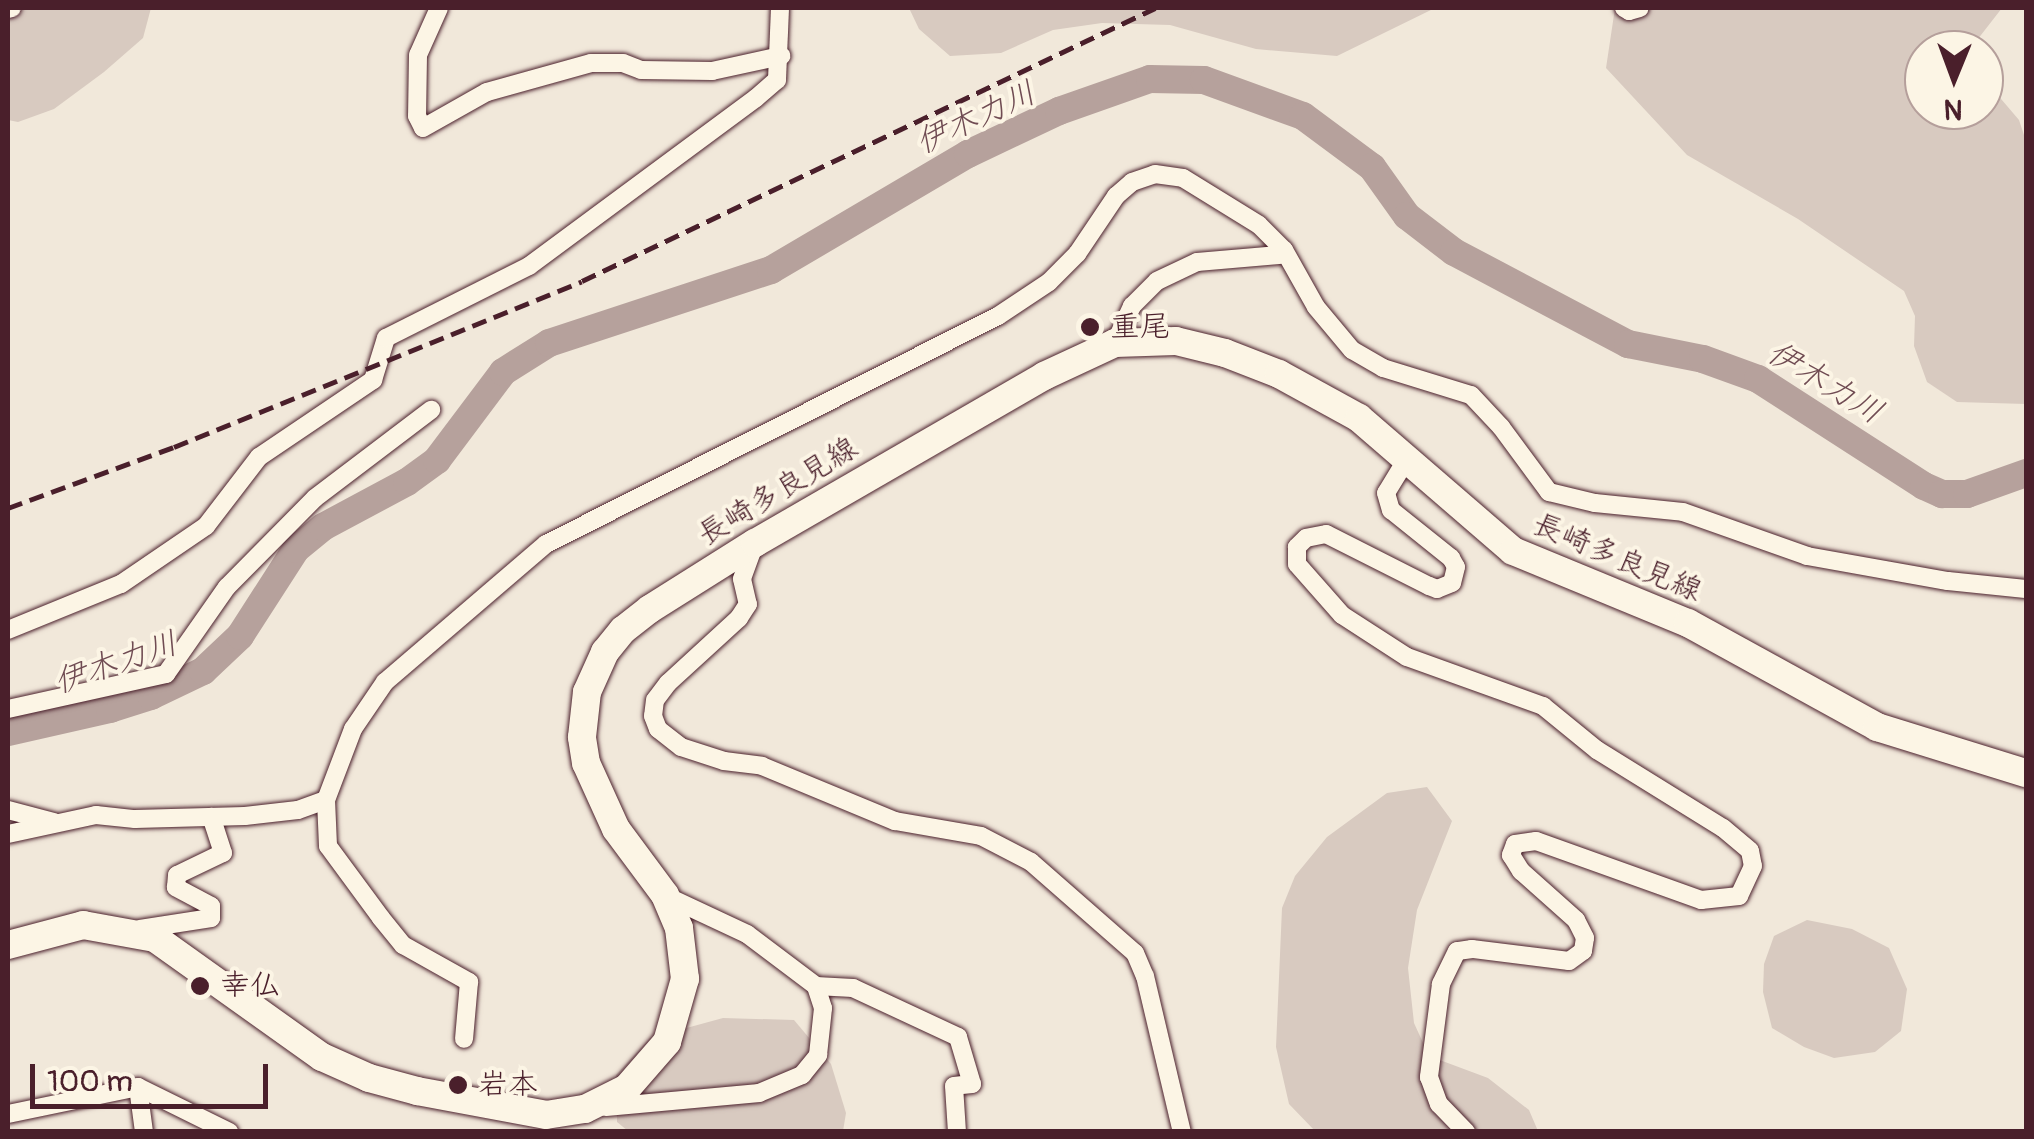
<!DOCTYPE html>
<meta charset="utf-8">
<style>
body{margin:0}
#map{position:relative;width:2034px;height:1139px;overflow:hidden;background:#f1e8da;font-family:Pangolin,"Klee One",sans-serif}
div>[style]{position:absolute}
.green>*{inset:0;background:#d8cac0}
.river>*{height:28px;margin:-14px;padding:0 14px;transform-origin:14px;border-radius:14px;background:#b6a19c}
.roads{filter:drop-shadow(0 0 2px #4a1f2b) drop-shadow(0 0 2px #4a1f2b)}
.street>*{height:18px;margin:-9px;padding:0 9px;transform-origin:9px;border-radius:9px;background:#fcf5e5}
.primary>*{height:28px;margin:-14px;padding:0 14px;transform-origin:14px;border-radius:14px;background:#fcf5e5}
.rail>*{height:5px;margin-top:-2.5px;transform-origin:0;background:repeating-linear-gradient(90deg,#4a1f2b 0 15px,transparent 0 23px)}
.dots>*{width:28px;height:28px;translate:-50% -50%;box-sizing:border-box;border:5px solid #fcf5e5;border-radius:50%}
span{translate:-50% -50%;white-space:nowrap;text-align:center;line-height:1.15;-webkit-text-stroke:8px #fcf5e5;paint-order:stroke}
.poi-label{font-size:30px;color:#4a1f2b}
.left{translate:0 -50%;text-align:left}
.street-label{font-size:30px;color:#4a1f2b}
.water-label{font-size:32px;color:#704c53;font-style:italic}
.frame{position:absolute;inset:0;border:10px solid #4a1f2b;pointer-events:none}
.north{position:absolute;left:1904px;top:30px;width:100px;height:100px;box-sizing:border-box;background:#fcf5e5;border:2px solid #b59f9b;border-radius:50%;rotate:181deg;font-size:28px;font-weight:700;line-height:40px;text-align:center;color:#4a1f2b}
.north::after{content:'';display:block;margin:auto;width:35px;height:45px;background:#4a1f2b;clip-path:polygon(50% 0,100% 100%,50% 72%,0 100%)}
.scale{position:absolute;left:30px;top:1064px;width:238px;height:45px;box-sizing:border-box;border:5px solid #4a1f2b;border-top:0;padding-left:12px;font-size:30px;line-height:35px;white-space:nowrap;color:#4a1f2b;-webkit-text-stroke:8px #fcf5e5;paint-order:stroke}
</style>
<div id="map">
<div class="green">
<i style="clip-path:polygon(8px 8px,151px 8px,143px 38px,104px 72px,54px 109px,18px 122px,8px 120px)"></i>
<i style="clip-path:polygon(909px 8px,1435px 8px,1337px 56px,1256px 49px,1170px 25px,1102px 23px,1053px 30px,1001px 53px,950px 56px,919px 29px)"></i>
<i style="clip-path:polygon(1615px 8px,2002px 8px,1974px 44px,1976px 50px,1924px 50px,1924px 110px,1984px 110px,1984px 71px,1990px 86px,2019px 120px,2026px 141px,2026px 404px,1957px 402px,1927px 382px,1914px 346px,1915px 316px,1904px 291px,1798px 219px,1687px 155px,1606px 68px)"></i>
<i style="clip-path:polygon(1427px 787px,1452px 821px,1417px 910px,1408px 968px,1414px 1023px,1429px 1056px,1488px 1078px,1529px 1110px,1538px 1131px,1315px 1131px,1289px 1104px,1276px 1047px,1282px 908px,1295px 876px,1327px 837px,1387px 793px)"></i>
<i style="clip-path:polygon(1807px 920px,1852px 929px,1889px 948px,1907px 989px,1901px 1031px,1875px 1052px,1834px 1058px,1804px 1047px,1772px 1028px,1763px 992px,1764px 964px,1774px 936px)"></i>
<i style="clip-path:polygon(723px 1018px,794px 1020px,831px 1064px,846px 1113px,843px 1131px,628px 1131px,617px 1122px,616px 1075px,650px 1038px)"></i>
</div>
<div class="river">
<i style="left:8px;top:732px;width:105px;rotate:-12.7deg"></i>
<i style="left:110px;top:709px;width:43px;rotate:-17.6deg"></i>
<i style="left:151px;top:696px;width:58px;rotate:-25.7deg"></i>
<i style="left:203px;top:671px;width:51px;rotate:-43.4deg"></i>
<i style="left:240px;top:636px;width:103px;rotate:-57.2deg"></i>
<i style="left:296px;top:549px;width:35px;rotate:-39deg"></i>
<i style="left:323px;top:527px;width:95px;rotate:-28.2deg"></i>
<i style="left:407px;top:482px;width:37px;rotate:-36deg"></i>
<i style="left:437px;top:460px;width:110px;rotate:-53.1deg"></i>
<i style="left:503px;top:372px;width:54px;rotate:-32.2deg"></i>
<i style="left:549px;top:343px;width:234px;rotate:-18.2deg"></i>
<i style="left:771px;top:270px;width:229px;rotate:-30.5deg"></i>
<i style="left:968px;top:154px;width:101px;rotate:-25.3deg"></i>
<i style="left:1059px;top:111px;width:96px;rotate:-19.4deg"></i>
<i style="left:1150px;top:79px;width:54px;rotate:1.1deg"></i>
<i style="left:1204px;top:80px;width:105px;rotate:20deg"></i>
<i style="left:1303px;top:116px;width:86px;rotate:36.5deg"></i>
<i style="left:1372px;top:167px;width:60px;rotate:54.5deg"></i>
<i style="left:1407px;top:216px;width:59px;rotate:37.5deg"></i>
<i style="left:1454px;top:252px;width:197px;rotate:27.9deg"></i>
<i style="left:1628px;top:344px;width:76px;rotate:11.3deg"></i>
<i style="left:1703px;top:359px;width:59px;rotate:20deg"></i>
<i style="left:1758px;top:379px;width:197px;rotate:32.8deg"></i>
<i style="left:1924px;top:486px;width:20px;rotate:24deg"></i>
<i style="left:1942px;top:494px;width:25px"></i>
<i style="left:1967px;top:494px;width:63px;rotate:-19.6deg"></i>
</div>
<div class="roads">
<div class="street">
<i style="left:439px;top:8px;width:51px;rotate:114.1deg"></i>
<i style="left:418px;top:55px;width:61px;rotate:90.9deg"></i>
<i style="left:417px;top:116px;width:13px;rotate:63deg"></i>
<i style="left:423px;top:128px;width:73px;rotate:-29.4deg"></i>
<i style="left:487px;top:92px;width:108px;rotate:-15.6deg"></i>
<i style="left:591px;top:63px;width:32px"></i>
<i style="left:623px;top:63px;width:19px;rotate:21deg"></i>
<i style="left:641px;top:70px;width:71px;rotate:0.8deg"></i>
<i style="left:712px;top:71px;width:71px;rotate:-12.3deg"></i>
<i style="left:1624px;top:8px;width:6px;rotate:31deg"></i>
<i style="left:1629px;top:11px;width:11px;rotate:-15deg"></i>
<i style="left:8px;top:9px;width:4px;rotate:-14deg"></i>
<i style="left:1115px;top:343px;width:41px;rotate:-65.3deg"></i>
<i style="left:1132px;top:306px;width:35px;rotate:-45deg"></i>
<i style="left:1157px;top:281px;width:44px;rotate:-25.4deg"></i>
<i style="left:1197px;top:262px;width:82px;rotate:-4.9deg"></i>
<i style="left:1279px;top:255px;width:7px;rotate:-45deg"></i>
<i style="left:1408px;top:457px;width:42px;rotate:121.4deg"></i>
<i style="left:1386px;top:493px;width:18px;rotate:74deg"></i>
<i style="left:1391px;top:510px;width:77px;rotate:38.7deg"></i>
<i style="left:1451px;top:558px;width:10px;rotate:61deg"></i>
<i style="left:1456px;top:567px;width:16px;rotate:104deg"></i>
<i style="left:1452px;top:583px;width:16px;rotate:158deg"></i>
<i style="left:1437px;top:589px;width:9px;rotate:-159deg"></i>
<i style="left:1429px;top:586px;width:115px;rotate:-153.2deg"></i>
<i style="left:1326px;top:534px;width:20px;rotate:169deg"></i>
<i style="left:1306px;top:538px;width:13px;rotate:135deg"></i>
<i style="left:1297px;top:547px;width:17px;rotate:90deg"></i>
<i style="left:1297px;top:564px;width:68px;rotate:48.6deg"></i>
<i style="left:1342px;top:615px;width:77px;rotate:32.9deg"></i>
<i style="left:1407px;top:657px;width:145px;rotate:19.8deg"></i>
<i style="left:1543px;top:706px;width:70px;rotate:39.2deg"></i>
<i style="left:1597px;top:750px;width:148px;rotate:31.8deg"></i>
<i style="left:1723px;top:828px;width:35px;rotate:40deg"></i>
<i style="left:1750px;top:851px;width:15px;rotate:79deg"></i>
<i style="left:1753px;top:866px;width:33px;rotate:115deg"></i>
<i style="left:1739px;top:896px;width:38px;rotate:174deg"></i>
<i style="left:1701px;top:900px;width:175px;rotate:-160.3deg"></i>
<i style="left:1536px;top:841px;width:21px;rotate:172deg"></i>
<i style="left:1515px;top:844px;width:12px;rotate:110deg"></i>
<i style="left:1511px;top:855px;width:19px;rotate:58deg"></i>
<i style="left:1521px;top:871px;width:74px;rotate:41.7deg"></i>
<i style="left:1576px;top:920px;width:20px;rotate:63deg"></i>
<i style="left:1585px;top:938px;width:13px;rotate:99deg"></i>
<i style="left:1583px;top:951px;width:17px;rotate:144deg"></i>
<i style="left:1569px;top:961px;width:98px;rotate:-172.9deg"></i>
<i style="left:1472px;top:949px;width:15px;rotate:172deg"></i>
<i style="left:1457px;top:951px;width:37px;rotate:116deg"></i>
<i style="left:1441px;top:984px;width:94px;rotate:97.4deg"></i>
<i style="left:1429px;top:1077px;width:29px;rotate:70deg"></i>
<i style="left:1439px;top:1104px;width:39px;rotate:46deg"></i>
<i style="left:755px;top:543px;width:38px;rotate:110deg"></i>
<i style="left:742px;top:579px;width:26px;rotate:77deg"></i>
<i style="left:748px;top:604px;width:17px;rotate:123deg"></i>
<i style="left:739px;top:618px;width:96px;rotate:137.5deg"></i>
<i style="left:668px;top:683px;width:21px;rotate:127deg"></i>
<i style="left:655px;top:700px;width:16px;rotate:97deg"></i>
<i style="left:653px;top:716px;width:14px;rotate:69deg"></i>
<i style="left:658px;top:729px;width:29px;rotate:38deg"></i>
<i style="left:681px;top:747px;width:45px;rotate:18deg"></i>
<i style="left:724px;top:761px;width:38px;rotate:7deg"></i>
<i style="left:762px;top:766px;width:144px;rotate:22.5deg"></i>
<i style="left:895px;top:821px;width:87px;rotate:9.9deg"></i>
<i style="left:981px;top:836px;width:56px;rotate:27.5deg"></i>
<i style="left:1031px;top:862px;width:138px;rotate:41.2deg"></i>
<i style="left:1135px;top:953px;width:25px;rotate:67deg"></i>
<i style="left:1145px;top:976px;width:160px;rotate:76.7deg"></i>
<i style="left:8px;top:630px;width:122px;rotate:-22.2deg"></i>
<i style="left:121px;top:584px;width:103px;rotate:-34.3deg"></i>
<i style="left:206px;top:526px;width:87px;rotate:-52.5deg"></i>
<i style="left:259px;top:457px;width:138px;rotate:-34deg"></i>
<i style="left:373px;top:380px;width:44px;rotate:-72.8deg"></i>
<i style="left:386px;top:338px;width:160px;rotate:-26.7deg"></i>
<i style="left:529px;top:266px;width:282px;rotate:-36.5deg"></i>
<i style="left:756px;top:98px;width:28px;rotate:-41deg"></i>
<i style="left:777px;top:80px;width:72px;rotate:-87.6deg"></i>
<i style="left:8px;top:709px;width:162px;rotate:-12.5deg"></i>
<i style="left:166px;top:674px;width:106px;rotate:-55deg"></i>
<i style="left:227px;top:587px;width:125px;rotate:-45.3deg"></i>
<i style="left:315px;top:498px;width:146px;rotate:-37.2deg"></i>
<i style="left:326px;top:800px;width:46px;rotate:87.5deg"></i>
<i style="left:328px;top:846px;width:89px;rotate:53.6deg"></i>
<i style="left:381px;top:918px;width:35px;rotate:51deg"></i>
<i style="left:403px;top:945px;width:76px;rotate:29.3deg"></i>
<i style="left:469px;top:982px;width:57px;rotate:95deg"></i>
<i style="left:8px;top:810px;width:48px;rotate:14.6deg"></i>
<i style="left:8px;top:834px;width:90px;rotate:-12.2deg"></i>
<i style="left:96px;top:815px;width:39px;rotate:6deg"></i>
<i style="left:135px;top:819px;width:110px;rotate:-1.6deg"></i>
<i style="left:245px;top:816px;width:53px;rotate:-6.5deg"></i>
<i style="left:298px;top:810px;width:30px;rotate:-20deg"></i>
<i style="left:326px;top:800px;width:76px;rotate:-69.2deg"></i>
<i style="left:353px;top:729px;width:57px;rotate:-55.8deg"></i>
<i style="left:385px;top:682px;width:212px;rotate:-40.6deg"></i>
<i style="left:546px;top:544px;width:506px;rotate:-26.77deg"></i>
<i style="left:998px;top:316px;width:61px;rotate:-33.7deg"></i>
<i style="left:1049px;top:282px;width:40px;rotate:-45deg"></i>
<i style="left:1077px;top:254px;width:70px;rotate:-56.1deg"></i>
<i style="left:1116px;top:196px;width:21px;rotate:-41deg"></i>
<i style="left:1132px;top:182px;width:24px;rotate:-19deg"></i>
<i style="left:1155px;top:174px;width:28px;rotate:8deg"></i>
<i style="left:1183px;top:178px;width:89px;rotate:31.7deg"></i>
<i style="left:1259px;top:225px;width:35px;rotate:45deg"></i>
<i style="left:1284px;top:250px;width:65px;rotate:60.7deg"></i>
<i style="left:1316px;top:307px;width:56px;rotate:50.1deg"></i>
<i style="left:1352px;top:350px;width:36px;rotate:30deg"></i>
<i style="left:1383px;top:368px;width:92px;rotate:17.1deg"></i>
<i style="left:1471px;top:395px;width:44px;rotate:46.8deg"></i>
<i style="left:1501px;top:427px;width:81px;rotate:53.6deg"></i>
<i style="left:1549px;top:492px;width:47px;rotate:13.4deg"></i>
<i style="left:1595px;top:503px;width:88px;rotate:5.8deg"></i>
<i style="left:1683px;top:512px;width:132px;rotate:19.5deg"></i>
<i style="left:1807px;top:556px;width:143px;rotate:10.1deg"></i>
<i style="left:1948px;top:581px;width:78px;rotate:5.9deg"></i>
<i style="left:140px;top:929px;width:72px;rotate:-8.8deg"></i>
<i style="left:211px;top:918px;width:12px;rotate:-90deg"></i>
<i style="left:211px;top:906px;width:40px;rotate:-152deg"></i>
<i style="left:176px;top:887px;width:12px;rotate:-85deg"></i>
<i style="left:177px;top:875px;width:51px;rotate:-25.6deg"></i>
<i style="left:223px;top:853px;width:38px;rotate:-108deg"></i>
<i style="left:816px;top:986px;width:37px;rotate:3deg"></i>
<i style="left:853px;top:988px;width:116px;rotate:25deg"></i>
<i style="left:958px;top:1037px;width:49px;rotate:73.4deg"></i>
<i style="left:972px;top:1084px;width:18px;rotate:174deg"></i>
<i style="left:954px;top:1086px;width:46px;rotate:86.3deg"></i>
<i style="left:606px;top:1107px;width:154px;rotate:-5.2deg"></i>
<i style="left:759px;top:1093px;width:47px;rotate:-22.7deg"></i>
<i style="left:802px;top:1075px;width:26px;rotate:-51deg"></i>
<i style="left:818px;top:1055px;width:47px;rotate:-83.9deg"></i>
<i style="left:823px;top:1008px;width:23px;rotate:-108deg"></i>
<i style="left:816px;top:986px;width:86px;rotate:-143deg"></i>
<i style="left:747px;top:934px;width:89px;rotate:-154.9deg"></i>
<i style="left:8px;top:1114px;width:133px;rotate:-11.7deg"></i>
<i style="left:144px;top:1132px;width:45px;rotate:-97.6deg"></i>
<i style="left:138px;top:1087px;width:102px;rotate:26.3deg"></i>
</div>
<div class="primary">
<i style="left:8px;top:945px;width:78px;rotate:-14.9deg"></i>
<i style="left:83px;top:925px;width:73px;rotate:10.2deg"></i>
<i style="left:155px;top:938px;width:205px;rotate:35.5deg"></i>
<i style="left:322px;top:1057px;width:51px;rotate:24.1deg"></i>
<i style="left:369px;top:1078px;width:50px;rotate:15.2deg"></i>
<i style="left:417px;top:1091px;width:131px;rotate:10.5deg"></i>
<i style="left:546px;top:1115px;width:39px;rotate:-9deg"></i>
<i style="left:585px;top:1109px;width:47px;rotate:-26.6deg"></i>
<i style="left:627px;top:1088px;width:61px;rotate:-49deg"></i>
<i style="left:667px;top:1042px;width:66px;rotate:-74.1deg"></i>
<i style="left:685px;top:979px;width:51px;rotate:-96.7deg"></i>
<i style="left:679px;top:928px;width:36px;rotate:-113deg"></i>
<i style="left:665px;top:895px;width:82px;rotate:-126.6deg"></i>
<i style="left:616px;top:829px;width:72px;rotate:-114.4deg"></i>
<i style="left:586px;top:763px;width:26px;rotate:-99deg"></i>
<i style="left:582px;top:737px;width:45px;rotate:-83.7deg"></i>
<i style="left:587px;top:692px;width:44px;rotate:-65.8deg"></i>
<i style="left:605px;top:652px;width:28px;rotate:-51deg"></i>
<i style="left:623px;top:630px;width:34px;rotate:-38deg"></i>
<i style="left:650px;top:609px;width:124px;rotate:-32.2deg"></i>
<i style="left:755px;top:543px;width:334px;rotate:-30deg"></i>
<i style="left:1044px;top:376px;width:78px;rotate:-24.9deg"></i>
<i style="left:1115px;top:343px;width:61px;rotate:-1.9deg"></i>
<i style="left:1176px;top:341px;width:50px;rotate:13.8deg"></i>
<i style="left:1225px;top:353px;width:58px;rotate:21.3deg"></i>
<i style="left:1279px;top:374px;width:91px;rotate:28.8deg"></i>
<i style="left:1359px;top:418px;width:203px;rotate:40.8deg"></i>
<i style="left:1513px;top:551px;width:189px;rotate:22.4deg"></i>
<i style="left:1688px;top:623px;width:216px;rotate:28.8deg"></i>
<i style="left:1877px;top:727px;width:156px;rotate:17.2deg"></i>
</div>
</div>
<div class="rail">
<i style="left:8px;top:508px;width:177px;rotate:-20.2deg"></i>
<i style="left:174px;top:447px;width:440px;rotate:-22.1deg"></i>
<i style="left:582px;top:281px;width:635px;rotate:-25.47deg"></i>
</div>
<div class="dots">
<i style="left:1090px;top:327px;background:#4a1f2b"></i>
<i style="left:200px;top:986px;background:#4a1f2b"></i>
<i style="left:458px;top:1085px;background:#4a1f2b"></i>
</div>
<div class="poi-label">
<span class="left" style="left:1110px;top:327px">重尾</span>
<span class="left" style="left:220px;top:986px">幸仏</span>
<span class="left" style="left:478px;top:1085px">岩本</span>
</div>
<div class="street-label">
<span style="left:778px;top:492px;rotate:-31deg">長崎多良見線</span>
<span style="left:1617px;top:558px;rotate:23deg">長崎多良見線</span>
</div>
<div class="water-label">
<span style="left:976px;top:118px;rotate:-25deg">伊木力川</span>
<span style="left:1825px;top:383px;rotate:31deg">伊木力川</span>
<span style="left:116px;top:663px;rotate:-19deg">伊木力川</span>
</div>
<div class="frame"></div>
<div class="north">N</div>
<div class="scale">100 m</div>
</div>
